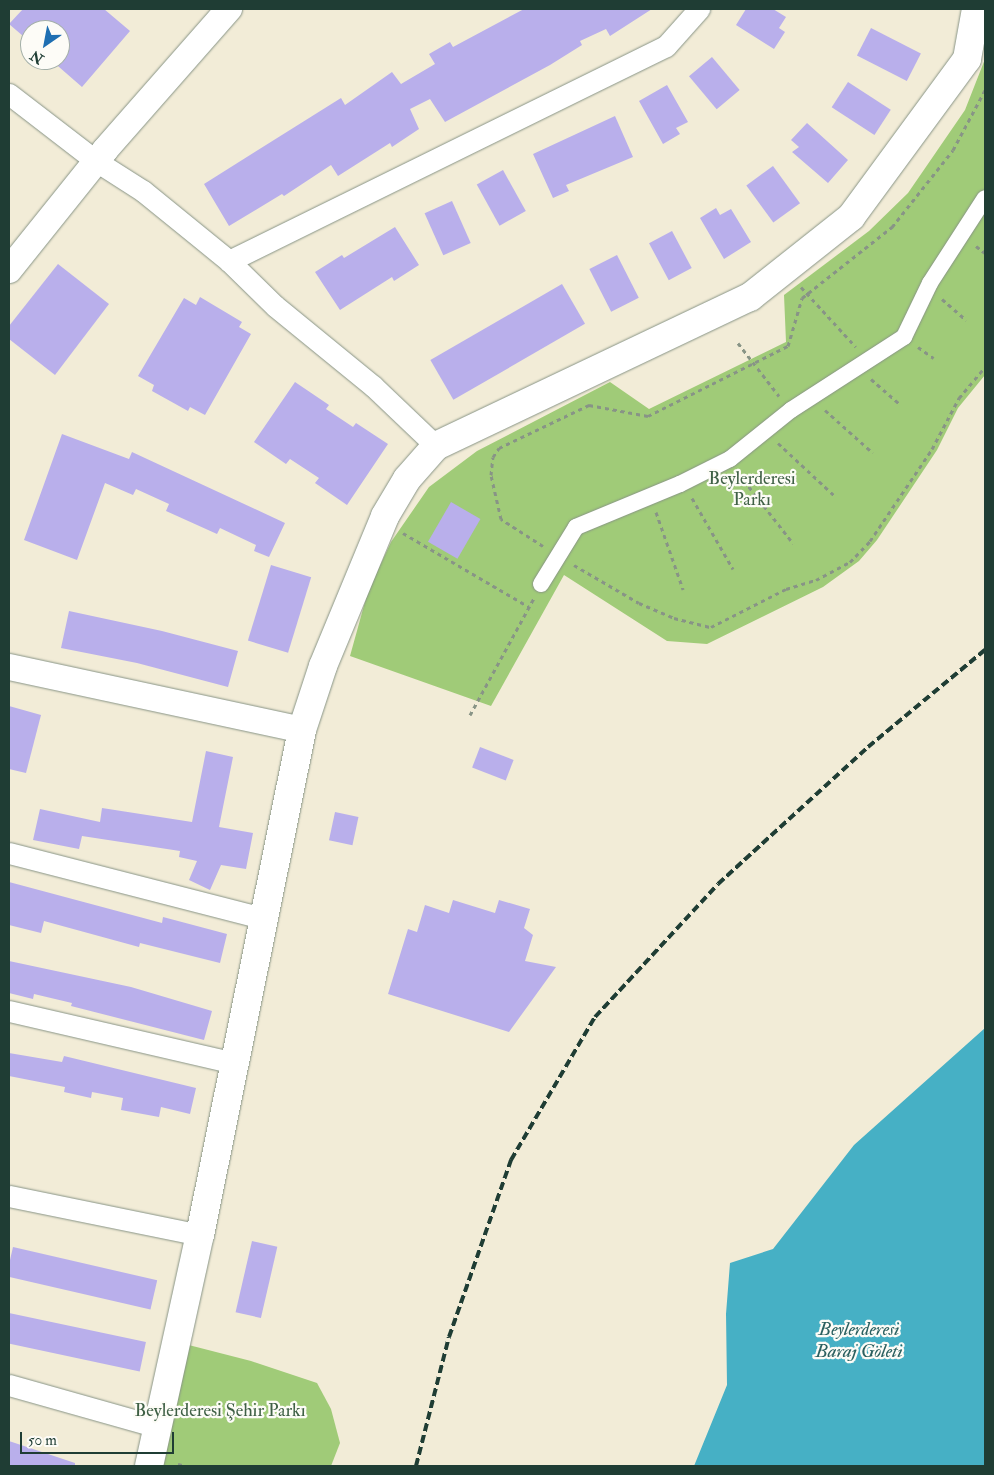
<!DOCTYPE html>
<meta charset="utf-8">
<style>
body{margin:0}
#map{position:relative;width:994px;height:1475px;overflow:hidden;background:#f2ecd7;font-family:"IM FELL Double Pica",serif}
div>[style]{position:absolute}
.green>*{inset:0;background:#a0cb78}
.water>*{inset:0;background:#46b0c5}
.building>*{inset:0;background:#b9afeb;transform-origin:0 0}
.path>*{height:3px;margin-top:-1.5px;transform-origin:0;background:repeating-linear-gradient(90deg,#889486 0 4px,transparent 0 8px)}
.roads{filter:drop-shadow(0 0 1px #889486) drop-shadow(0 0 1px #889486)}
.pedestrian>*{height:16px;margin:-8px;padding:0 8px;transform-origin:8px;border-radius:8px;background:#fff}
.minor>*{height:21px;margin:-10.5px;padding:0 10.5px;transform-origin:10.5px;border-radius:10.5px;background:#fff}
.tertiary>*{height:26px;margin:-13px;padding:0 13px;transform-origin:13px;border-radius:13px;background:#fff}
.secondary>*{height:28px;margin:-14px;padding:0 14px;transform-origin:14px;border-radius:14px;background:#fff}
.rail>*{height:4px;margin-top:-2px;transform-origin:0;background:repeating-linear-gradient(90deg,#1f3d34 0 8px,transparent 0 12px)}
span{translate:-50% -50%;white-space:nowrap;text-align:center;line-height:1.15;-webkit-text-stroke:4.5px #fdfcf7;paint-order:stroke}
.park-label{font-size:18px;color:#3f6045}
.water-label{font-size:19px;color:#2b6060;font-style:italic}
.frame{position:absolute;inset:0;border:10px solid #1f3d34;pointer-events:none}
.north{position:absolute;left:20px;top:20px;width:50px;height:50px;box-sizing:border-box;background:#fdfcf7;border:1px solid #a4b0a9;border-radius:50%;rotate:213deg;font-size:14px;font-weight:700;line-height:20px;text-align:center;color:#1f3d34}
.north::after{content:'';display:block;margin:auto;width:18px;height:22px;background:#1f6fb2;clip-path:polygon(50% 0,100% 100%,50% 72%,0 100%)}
.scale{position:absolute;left:20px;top:1432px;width:154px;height:22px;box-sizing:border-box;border:2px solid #1f3d34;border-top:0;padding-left:6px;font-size:15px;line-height:18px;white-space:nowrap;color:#1f3d34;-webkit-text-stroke:4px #fdfcf7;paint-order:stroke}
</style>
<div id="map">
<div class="green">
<i style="clip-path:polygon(985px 59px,985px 375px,958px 408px,937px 450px,877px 540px,859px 561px,823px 587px,707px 644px,667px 641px,564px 575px,491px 706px,350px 656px,368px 591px,391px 542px,429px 487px,477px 451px,610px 382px,649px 409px,786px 342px,784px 295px,869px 231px,908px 193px,965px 110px)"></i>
<i style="clip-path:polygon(177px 1342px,251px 1361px,317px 1383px,331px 1409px,340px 1443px,331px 1466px,149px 1466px)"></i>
</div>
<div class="water">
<i style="clip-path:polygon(985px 1028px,985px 1466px,694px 1466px,727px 1385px,726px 1314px,730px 1263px,773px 1249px,854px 1145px)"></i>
</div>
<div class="building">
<i style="clip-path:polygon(23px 9px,104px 9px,130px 31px,82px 87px,51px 60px,60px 60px,60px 30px,30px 30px,30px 42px,9px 24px)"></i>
<i style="clip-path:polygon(524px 9px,652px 9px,610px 36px,606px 29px,580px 41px,582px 45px,550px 65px,445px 122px,430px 99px,410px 109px,419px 129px,392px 147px,390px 143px,338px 176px,331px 165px,284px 196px,282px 194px,229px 226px,204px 184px,341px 98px,345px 105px,392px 72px,401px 84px,435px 64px,429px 54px,450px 42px,453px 47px)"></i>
<i style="clip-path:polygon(746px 9px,773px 9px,786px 17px,779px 28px,785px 32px,774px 49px,736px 25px)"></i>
<i style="left:871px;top:28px;width:56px;height:31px;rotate:27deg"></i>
<i style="left:712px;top:57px;width:43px;height:30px;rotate:50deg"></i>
<i style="left:848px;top:82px;width:51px;height:30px;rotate:33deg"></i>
<i style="clip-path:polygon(667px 85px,688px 122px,676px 128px,680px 134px,663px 144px,639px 101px)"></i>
<i style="clip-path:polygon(615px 116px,633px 157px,566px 185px,569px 191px,553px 198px,533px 154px)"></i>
<i style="clip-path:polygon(807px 123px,848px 160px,828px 183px,792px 152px,799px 147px,791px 140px)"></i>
<i style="left:773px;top:166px;width:46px;height:33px;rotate:54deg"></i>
<i style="left:503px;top:170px;width:47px;height:30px;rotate:61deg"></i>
<i style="left:452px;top:201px;width:46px;height:30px;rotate:66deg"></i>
<i style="clip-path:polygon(716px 208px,720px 215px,731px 209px,751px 242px,724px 259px,700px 218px)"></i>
<i style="clip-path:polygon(395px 227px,419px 265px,394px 281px,392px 277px,340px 310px,315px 272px,342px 255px,344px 258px)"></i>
<i style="left:672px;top:231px;width:42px;height:26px;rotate:62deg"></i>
<i style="left:617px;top:255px;width:48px;height:31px;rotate:63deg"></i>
<i style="clip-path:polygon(58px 264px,109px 304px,55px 375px,9px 339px,9px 326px)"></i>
<i style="left:562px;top:284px;width:46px;height:152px;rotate:60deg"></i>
<i style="clip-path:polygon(200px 297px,242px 322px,239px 327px,251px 334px,205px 415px,190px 407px,188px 411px,152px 391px,154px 385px,138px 376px,184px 298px,196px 305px)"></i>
<i style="clip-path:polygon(295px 382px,329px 405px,326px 409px,353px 427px,356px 423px,388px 444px,347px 505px,315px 483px,319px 478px,290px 459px,286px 464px,254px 442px)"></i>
<i style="clip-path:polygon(62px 434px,129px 459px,132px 452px,285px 523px,269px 557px,254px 551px,256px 545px,220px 528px,217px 534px,166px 511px,169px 504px,136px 489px,133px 495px,105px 483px,77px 560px,24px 540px)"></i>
<i style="left:451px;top:502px;width:34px;height:46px;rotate:30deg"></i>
<i style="left:271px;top:565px;width:42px;height:79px;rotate:17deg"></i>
<i style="clip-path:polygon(69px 611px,162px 631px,238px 651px,228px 687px,137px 663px,61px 648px)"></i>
<i style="clip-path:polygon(9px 706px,41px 715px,26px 773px,9px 769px)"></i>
<i style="left:480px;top:747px;width:36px;height:22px;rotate:21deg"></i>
<i style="clip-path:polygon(206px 751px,233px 757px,219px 827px,253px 833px,246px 869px,221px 865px,210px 890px,189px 880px,197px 861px,179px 857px,180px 851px,82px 836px,79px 849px,33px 840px,40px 809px,100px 822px,102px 808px,192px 822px)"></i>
<i style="left:335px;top:812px;width:24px;height:29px;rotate:12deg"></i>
<i style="clip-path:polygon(9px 882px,162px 923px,163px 917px,227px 934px,220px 963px,140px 943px,139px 947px,44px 921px,41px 933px,9px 925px)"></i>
<i style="clip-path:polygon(453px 900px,495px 913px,499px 900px,530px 909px,524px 928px,533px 935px,525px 961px,556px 967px,509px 1032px,388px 994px,408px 929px,417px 932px,425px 905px,449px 913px)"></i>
<i style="clip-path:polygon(9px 961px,131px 987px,212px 1011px,204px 1040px,71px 1006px,72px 1003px,34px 994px,33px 999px,9px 993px)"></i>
<i style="clip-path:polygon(9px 1053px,62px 1062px,64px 1056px,196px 1088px,190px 1114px,161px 1107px,159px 1117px,121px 1110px,123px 1098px,92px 1092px,91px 1098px,64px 1092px,65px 1087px,9px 1076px)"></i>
<i style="left:252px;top:1241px;width:26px;height:73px;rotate:13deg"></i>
<i style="left:13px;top:1247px;width:148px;height:30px;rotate:13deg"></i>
<i style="left:9px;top:1313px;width:140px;height:30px;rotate:12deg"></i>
<i style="clip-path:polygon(9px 1441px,75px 1463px,75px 1466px,9px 1466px)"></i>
</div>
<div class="path">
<i style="left:976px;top:246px;width:11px;rotate:38deg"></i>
<i style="left:801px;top:287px;width:81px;rotate:47.5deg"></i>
<i style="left:942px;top:299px;width:32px;rotate:41deg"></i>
<i style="left:738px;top:343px;width:67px;rotate:52.3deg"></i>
<i style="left:918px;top:347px;width:19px;rotate:35deg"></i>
<i style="left:871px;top:379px;width:37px;rotate:41deg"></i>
<i style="left:825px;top:410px;width:64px;rotate:41.9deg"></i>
<i style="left:778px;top:443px;width:79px;rotate:43deg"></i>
<i style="left:739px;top:474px;width:88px;rotate:52deg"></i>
<i style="left:692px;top:498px;width:82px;rotate:60deg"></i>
<i style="left:656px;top:512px;width:82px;rotate:70.7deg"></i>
<i style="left:403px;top:533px;width:146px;rotate:30.4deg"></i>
<i style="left:543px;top:546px;width:50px;rotate:-147.3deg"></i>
<i style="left:501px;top:519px;width:45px;rotate:-102.8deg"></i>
<i style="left:491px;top:475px;width:18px;rotate:-84deg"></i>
<i style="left:493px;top:457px;width:11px;rotate:-56deg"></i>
<i style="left:499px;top:448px;width:100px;rotate:-25.5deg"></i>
<i style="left:589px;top:405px;width:60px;rotate:10.6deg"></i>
<i style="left:648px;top:416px;width:157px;rotate:-26.6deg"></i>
<i style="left:788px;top:346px;width:50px;rotate:-73.7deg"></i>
<i style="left:802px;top:298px;width:115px;rotate:-38.3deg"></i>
<i style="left:892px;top:227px;width:98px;rotate:-51.6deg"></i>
<i style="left:953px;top:150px;width:68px;rotate:-61.9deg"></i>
<i style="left:574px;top:565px;width:75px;rotate:30.3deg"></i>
<i style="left:639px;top:603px;width:38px;rotate:23deg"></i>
<i style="left:674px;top:618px;width:38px;rotate:14deg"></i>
<i style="left:711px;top:627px;width:84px;rotate:-26.9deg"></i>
<i style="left:786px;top:589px;width:31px;rotate:-17deg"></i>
<i style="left:816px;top:580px;width:38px;rotate:-28deg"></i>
<i style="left:850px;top:562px;width:29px;rotate:-46deg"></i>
<i style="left:870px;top:541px;width:111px;rotate:-56deg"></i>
<i style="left:932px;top:449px;width:58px;rotate:-62.1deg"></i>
<i style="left:959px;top:398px;width:40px;rotate:-50deg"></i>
<i style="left:470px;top:715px;width:133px;rotate:-61.3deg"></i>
<i style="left:178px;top:1464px;width:8px;rotate:14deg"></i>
</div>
<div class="roads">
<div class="pedestrian">
<i style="left:541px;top:584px;width:67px;rotate:-58.4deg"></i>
<i style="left:576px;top:527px;width:113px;rotate:-22.5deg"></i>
<i style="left:680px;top:484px;width:56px;rotate:-26.6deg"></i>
<i style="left:730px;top:459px;width:78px;rotate:-38.8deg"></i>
<i style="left:791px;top:410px;width:135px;rotate:-32.9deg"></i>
<i style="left:904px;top:337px;width:60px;rotate:-64.3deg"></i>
<i style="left:930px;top:283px;width:101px;rotate:-57.1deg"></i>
</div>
<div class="minor">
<i style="left:9px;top:94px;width:110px;rotate:37.6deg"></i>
<i style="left:96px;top:161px;width:56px;rotate:32.6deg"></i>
<i style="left:143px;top:191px;width:111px;rotate:39.1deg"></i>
<i style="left:229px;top:261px;width:487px;rotate:-26.2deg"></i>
<i style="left:666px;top:46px;width:50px;rotate:-48.3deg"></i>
<i style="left:229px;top:261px;width:64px;rotate:44.4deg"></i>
<i style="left:275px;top:306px;width:127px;rotate:39.2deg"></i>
<i style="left:373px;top:386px;width:87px;rotate:43.6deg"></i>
<i style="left:9px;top:853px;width:262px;rotate:14.4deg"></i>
<i style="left:9px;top:1011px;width:231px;rotate:13deg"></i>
<i style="left:9px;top:1196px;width:195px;rotate:11.5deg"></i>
<i style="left:9px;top:1385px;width:155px;rotate:15.7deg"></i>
</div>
<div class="tertiary">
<i style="left:9px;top:270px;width:154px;rotate:-51.3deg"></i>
<i style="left:105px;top:150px;width:188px;rotate:-48.7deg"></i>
<i style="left:9px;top:667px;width:300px;rotate:12.1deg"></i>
</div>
<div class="secondary">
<i style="left:149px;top:1466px;width:237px;rotate:-77.6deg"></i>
<i style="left:200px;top:1235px;width:515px;rotate:-78.58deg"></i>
<i style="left:302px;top:730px;width:67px;rotate:-71.8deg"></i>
<i style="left:323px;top:666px;width:162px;rotate:-67.5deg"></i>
<i style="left:385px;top:516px;width:43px;rotate:-59.3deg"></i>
<i style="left:407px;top:479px;width:44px;rotate:-48.7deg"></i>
<i style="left:436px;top:446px;width:348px;rotate:-25.4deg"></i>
<i style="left:750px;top:297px;width:129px;rotate:-38.4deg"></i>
<i style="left:851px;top:217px;width:196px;rotate:-53.7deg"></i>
<i style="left:967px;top:59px;width:51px;rotate:-79.8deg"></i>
</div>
</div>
<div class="rail">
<i style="left:416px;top:1466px;width:133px;rotate:-75.7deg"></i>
<i style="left:449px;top:1337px;width:188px;rotate:-70.7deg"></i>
<i style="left:511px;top:1160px;width:166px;rotate:-59.6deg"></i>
<i style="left:595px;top:1017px;width:181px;rotate:-47.2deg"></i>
<i style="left:718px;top:884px;width:203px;rotate:-42.4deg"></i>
<i style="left:868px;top:747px;width:152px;rotate:-39.7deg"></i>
</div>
<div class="park-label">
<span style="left:752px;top:490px">Beylerderesi<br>Parkı</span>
<span style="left:220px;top:1411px">Beylerderesi Şehir Parkı</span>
</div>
<div class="water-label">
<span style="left:859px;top:1341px">Beylerderesi<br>Baraj Göleti</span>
</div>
<div class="frame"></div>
<div class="north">N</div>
<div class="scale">50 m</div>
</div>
